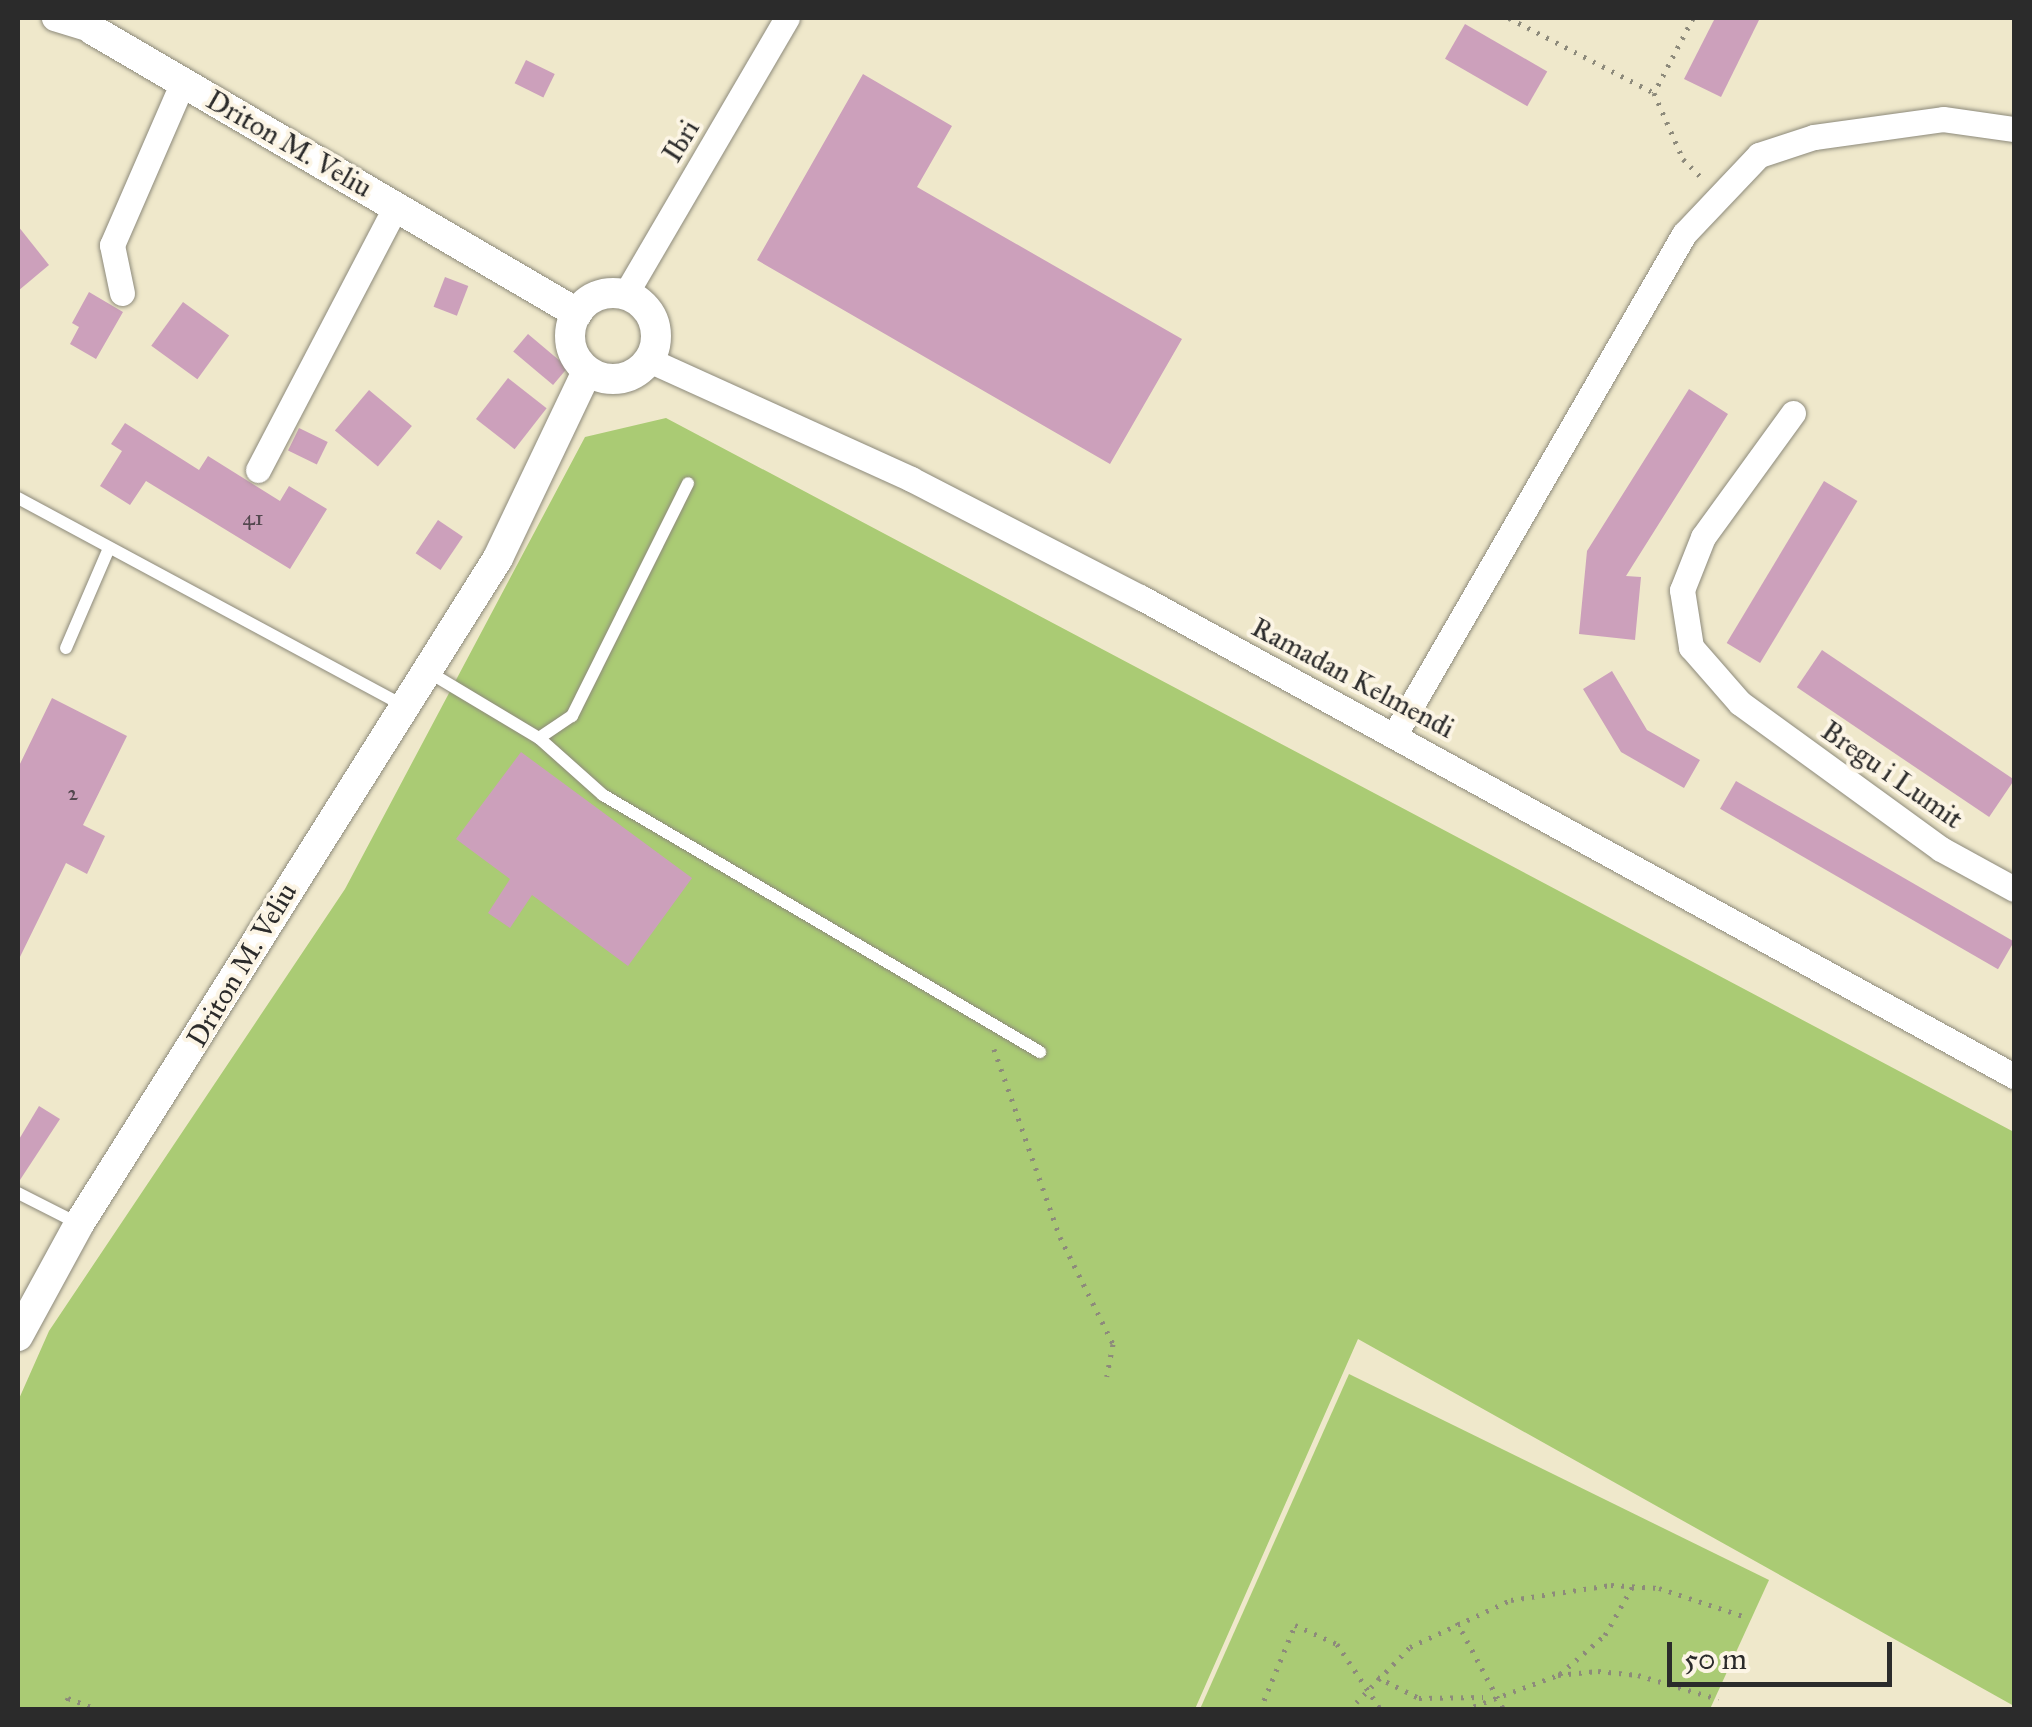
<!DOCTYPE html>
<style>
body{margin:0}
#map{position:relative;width:2032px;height:1727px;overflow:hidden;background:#efe8cb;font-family:"IM FELL Great Primer",serif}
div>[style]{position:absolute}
.green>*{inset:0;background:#aacb74}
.building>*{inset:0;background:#cca0bb;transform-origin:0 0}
.path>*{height:5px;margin-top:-2.5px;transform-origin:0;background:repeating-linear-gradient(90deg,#8d8a7b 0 2.5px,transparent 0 10.5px)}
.roads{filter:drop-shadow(0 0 2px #8d8a7b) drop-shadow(0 0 2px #8d8a7b)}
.service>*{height:12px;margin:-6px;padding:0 6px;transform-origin:6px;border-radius:6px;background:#fff}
.minor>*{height:25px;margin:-12.5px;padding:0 12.5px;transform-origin:12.5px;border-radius:12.5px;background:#fff}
.tertiary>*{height:30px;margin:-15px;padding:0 15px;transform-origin:15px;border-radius:15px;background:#fff}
.tertiary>.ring{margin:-15px;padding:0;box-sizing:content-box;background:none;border:30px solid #fff;border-radius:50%}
span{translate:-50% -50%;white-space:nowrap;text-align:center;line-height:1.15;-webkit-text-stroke:8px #fcf5e5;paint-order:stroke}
.number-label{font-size:22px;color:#53484f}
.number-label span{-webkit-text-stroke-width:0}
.street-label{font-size:28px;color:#2b2b2b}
.frame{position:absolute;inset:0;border:20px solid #2b2b2b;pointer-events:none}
.scale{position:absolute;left:1667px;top:1642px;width:225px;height:45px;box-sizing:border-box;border:5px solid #2b2b2b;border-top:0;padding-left:12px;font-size:30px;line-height:35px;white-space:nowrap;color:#2b2b2b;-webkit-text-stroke:8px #fcf5e5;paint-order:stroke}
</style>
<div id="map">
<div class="green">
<i style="clip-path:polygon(666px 418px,2014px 1132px,2014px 1706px,1358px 1339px,1195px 1709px,18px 1710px,18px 1401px,49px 1331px,345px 889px,585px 437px)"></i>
<i style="clip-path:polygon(1349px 1374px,1769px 1580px,1710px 1709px,1200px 1709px)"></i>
</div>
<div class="building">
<i style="clip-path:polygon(1715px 18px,1760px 18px,1721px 97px,1684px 79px)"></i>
<i style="left:1465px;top:24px;width:95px;height:40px;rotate:30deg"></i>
<i style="left:526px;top:60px;width:32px;height:26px;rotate:26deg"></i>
<i style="clip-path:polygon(863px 74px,952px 126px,917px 187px,1182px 339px,1110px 464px,757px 260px)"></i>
<i style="clip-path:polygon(18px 226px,49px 265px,18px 291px)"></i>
<i style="left:445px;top:277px;width:25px;height:32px;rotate:21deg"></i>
<i style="clip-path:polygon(89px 292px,123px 312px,96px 359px,70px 344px,79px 327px,72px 323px)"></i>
<i style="left:183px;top:302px;width:57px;height:54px;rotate:36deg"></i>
<i style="left:528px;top:334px;width:52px;height:23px;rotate:40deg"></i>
<i style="left:508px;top:378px;width:49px;height:52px;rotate:38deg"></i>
<i style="clip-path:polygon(1689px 389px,1728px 414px,1626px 576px,1641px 577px,1635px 640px,1579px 634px,1587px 551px)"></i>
<i style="left:369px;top:390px;width:56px;height:53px;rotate:40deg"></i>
<i style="clip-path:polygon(125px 423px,199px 470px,208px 456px,280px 501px,289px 486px,327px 509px,290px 569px,146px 481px,130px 505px,100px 486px,122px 451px,111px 444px)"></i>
<i style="left:299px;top:428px;width:32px;height:25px;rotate:26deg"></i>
<i style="left:1824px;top:481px;width:39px;height:189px;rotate:31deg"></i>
<i style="left:438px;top:520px;width:30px;height:40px;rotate:34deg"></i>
<i style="left:1822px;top:650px;width:232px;height:45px;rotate:34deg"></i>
<i style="clip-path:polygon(1612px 671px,1647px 730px,1700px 760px,1684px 788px,1621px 752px,1583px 689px)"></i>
<i style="clip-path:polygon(52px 698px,127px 736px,83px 825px,105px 836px,87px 874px,66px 863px,18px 961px,18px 768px)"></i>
<i style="clip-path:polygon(521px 752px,692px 878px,628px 966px,532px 895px,510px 928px,488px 913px,510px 879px,456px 839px)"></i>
<i style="left:1736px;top:781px;width:321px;height:32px;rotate:30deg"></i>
<i style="clip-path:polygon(39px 1106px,60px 1119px,18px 1183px,18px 1141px)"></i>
</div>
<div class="path">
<i style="left:1509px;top:18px;width:163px;rotate:27.3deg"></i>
<i style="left:1693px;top:18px;width:85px;rotate:117.5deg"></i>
<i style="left:1654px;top:93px;width:72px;rotate:66.3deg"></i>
<i style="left:1683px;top:159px;width:25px;rotate:45deg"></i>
<i style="left:994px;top:1049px;width:199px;rotate:70.7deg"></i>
<i style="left:1060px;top:1237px;width:119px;rotate:63.6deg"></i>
<i style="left:1113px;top:1344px;width:33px;rotate:101deg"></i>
<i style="left:1457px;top:1622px;width:100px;rotate:61.9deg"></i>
<i style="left:1560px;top:1674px;width:60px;rotate:-40.9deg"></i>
<i style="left:1605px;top:1635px;width:56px;rotate:-60.3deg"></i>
<i style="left:1377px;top:1677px;width:47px;rotate:26.6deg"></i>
<i style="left:1419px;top:1698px;width:64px;rotate:-0.9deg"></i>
<i style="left:63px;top:1710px;width:13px;rotate:-67deg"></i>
<i style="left:68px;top:1698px;width:33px;rotate:21deg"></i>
<i style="left:1260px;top:1710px;width:92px;rotate:-67.6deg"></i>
<i style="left:1295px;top:1625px;width:46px;rotate:24.3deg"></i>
<i style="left:1337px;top:1644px;width:79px;rotate:56.3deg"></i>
<i style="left:1349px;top:1710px;width:88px;rotate:-45.9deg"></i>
<i style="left:1410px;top:1647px;width:111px;rotate:-25deg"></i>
<i style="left:1511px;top:1600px;width:101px;rotate:-8.5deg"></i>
<i style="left:1611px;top:1585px;width:48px;rotate:3.6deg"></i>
<i style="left:1659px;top:1588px;width:92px;rotate:18.4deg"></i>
<i style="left:1464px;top:1710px;width:100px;rotate:-20.4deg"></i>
<i style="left:1558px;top:1675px;width:40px;rotate:-5.7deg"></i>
<i style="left:1598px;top:1671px;width:40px;rotate:5.7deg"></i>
<i style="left:1638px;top:1675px;width:84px;rotate:16.7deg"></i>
</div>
<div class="roads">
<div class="service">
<i style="left:18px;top:498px;width:436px;rotate:28.3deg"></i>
<i style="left:66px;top:648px;width:109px;rotate:-66.7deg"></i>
<i style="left:427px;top:671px;width:131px;rotate:30.9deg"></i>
<i style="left:539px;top:738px;width:40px;rotate:-34deg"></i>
<i style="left:572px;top:716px;width:260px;rotate:-63.5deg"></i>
<i style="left:539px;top:738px;width:86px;rotate:41.7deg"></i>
<i style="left:603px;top:795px;width:507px;rotate:30.46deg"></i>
<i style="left:18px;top:1193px;width:68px;rotate:26.9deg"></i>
</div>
<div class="minor">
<i style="left:54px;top:18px;width:41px;rotate:17.1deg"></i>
<i style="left:122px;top:293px;width:49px;rotate:-101.8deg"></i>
<i style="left:112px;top:245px;width:178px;rotate:-66.5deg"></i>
<i style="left:625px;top:295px;width:321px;rotate:-59.7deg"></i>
<i style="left:649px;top:360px;width:288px;rotate:24.4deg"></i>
<i style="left:911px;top:479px;width:258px;rotate:27.3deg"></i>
<i style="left:1140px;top:597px;width:997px;rotate:28.73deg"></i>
<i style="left:1793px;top:413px;width:153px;rotate:126deg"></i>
<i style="left:1703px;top:537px;width:57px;rotate:111.6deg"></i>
<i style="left:1682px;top:590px;width:58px;rotate:81deg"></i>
<i style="left:1691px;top:647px;width:74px;rotate:48.8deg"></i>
<i style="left:1740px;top:703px;width:248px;rotate:36deg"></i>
<i style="left:1941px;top:849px;width:83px;rotate:28.7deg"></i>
<i style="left:258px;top:470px;width:298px;rotate:-62.4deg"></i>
<i style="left:1395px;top:734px;width:578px;rotate:-59.97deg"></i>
<i style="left:1684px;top:234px;width:109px;rotate:-46.5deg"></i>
<i style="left:1759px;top:155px;width:58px;rotate:-18.1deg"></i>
<i style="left:1814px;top:137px;width:130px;rotate:-7.9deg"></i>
<i style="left:1943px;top:119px;width:72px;rotate:8deg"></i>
</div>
<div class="tertiary">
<i style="left:86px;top:18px;width:14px;rotate:60deg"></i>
<i style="left:93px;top:30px;width:561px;rotate:30.32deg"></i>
<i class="ring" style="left:570px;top:293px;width:56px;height:56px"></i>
<i style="left:18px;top:1336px;width:128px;rotate:-61.4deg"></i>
<i style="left:79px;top:1224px;width:787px;rotate:-57.82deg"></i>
<i style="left:498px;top:558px;width:207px;rotate:-64.5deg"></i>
</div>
</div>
<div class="number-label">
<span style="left:253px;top:518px">41</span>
<span style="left:73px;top:793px">2</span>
</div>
<div class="street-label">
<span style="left:681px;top:141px;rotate:-59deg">Ibri</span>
<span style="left:289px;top:144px;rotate:30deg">Driton M. Veliu</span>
<span style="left:1353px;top:678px;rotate:28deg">Ramadan Kelmendi</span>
<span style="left:1892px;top:775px;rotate:35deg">Bregu i Lumit</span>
<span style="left:242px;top:965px;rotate:-59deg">Driton M. Veliu</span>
</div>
<div class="frame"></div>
<div class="scale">50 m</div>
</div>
